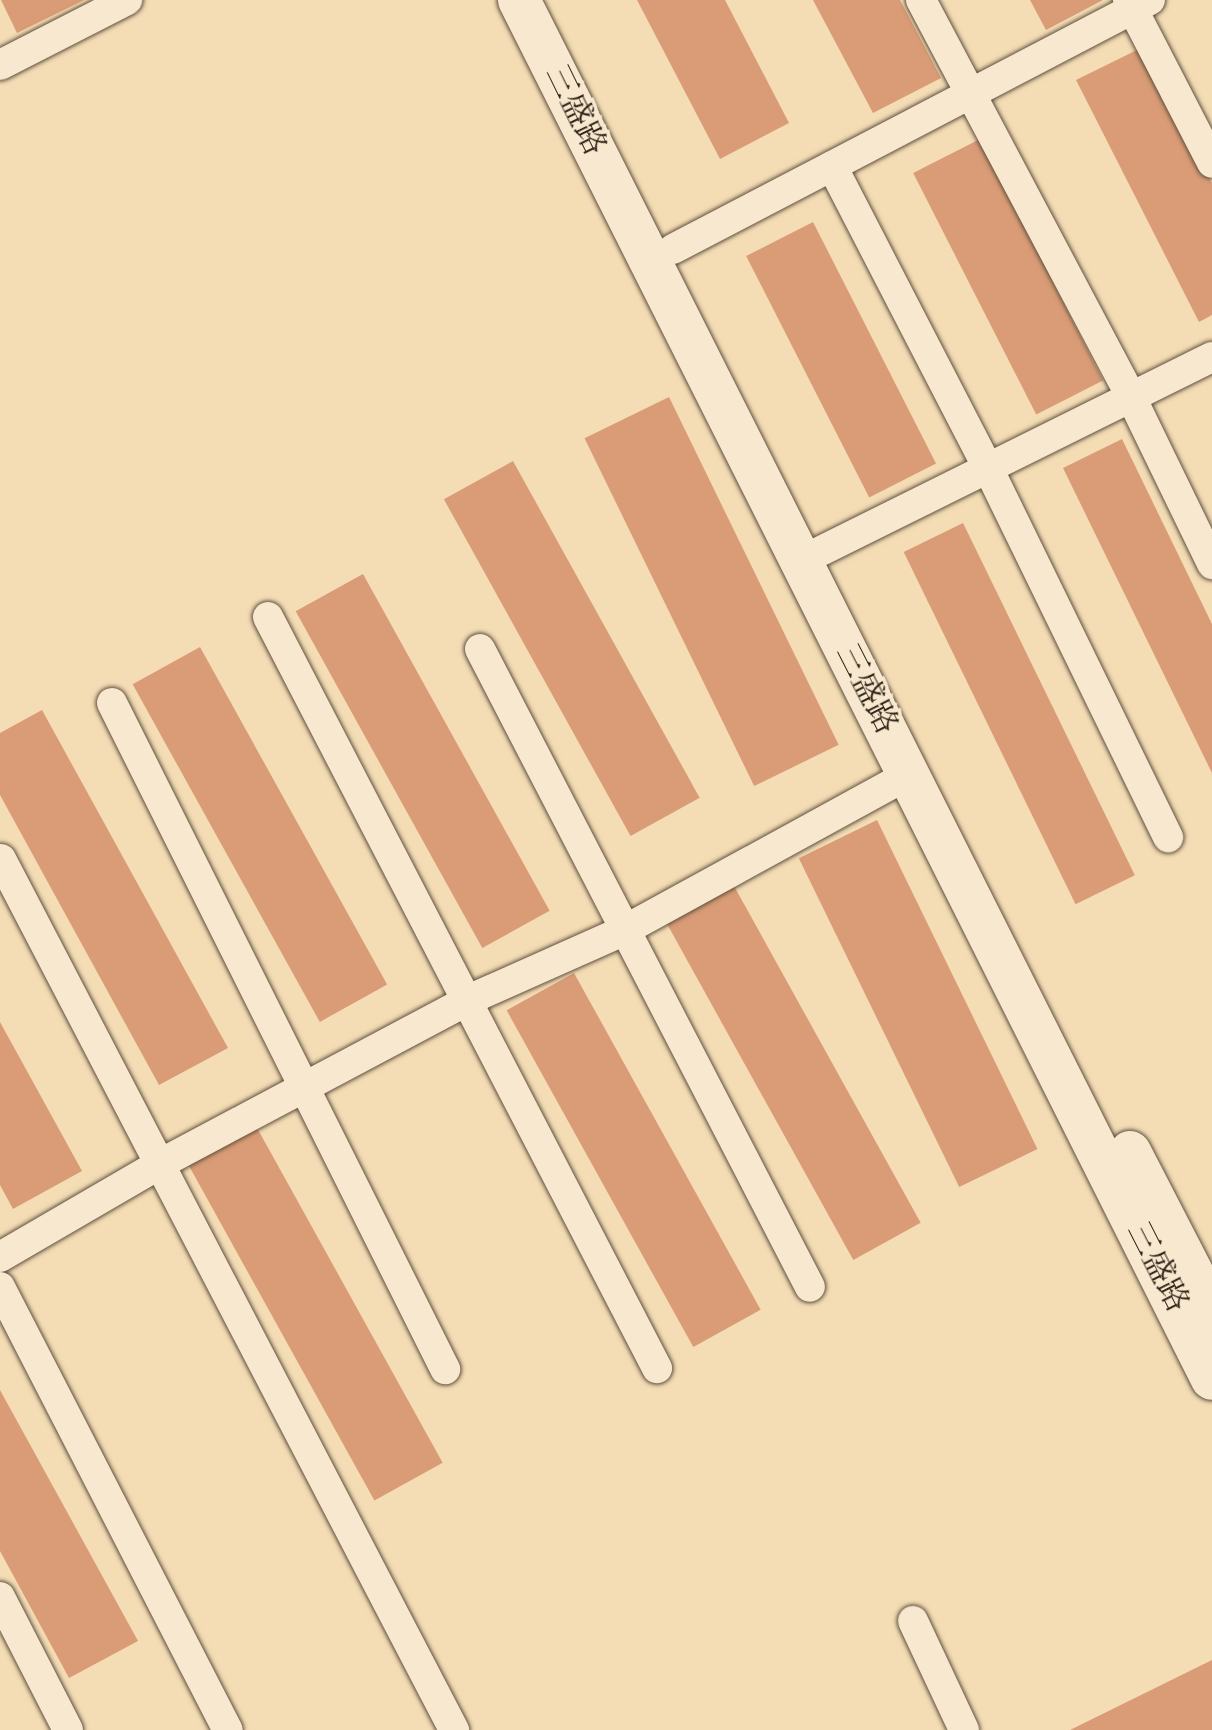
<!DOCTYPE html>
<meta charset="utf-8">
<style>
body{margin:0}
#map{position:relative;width:1212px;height:1730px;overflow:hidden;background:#f4dcb5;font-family:Vollkorn,"Noto Serif SC",serif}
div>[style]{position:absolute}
.building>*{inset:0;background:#da9c76;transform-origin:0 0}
.roads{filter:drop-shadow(0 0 2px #5f513e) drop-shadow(0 0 2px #5f513e)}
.minor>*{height:30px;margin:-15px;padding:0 15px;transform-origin:15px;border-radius:15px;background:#f8e8cf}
.secondary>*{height:42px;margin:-21px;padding:0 21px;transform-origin:21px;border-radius:21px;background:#f8e8cf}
span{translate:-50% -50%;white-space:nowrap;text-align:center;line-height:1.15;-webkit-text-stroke:7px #f8e8cf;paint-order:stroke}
.street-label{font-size:32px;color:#2d2317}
</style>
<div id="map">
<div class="building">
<i style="clip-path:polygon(1px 0,84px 0,17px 33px)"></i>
<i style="clip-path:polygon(637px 0,725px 0,789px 123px,720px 159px)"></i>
<i style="clip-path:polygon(813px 0,900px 0,941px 78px,873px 113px)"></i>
<i style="clip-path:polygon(1030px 0,1103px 0,1046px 30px)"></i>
<i style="clip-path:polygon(1143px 47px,1212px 183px,1212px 315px,1199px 322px,1076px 80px)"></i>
<i style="left:980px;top:139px;width:271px;height:75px;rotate:63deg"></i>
<i style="left:813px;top:222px;width:271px;height:75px;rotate:63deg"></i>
<i style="left:669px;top:397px;width:387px;height:94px;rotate:64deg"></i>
<i style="clip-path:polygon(1122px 439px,1212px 624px,1212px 773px,1063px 468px)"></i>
<i style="left:513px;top:461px;width:385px;height:79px;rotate:61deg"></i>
<i style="left:963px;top:523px;width:392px;height:66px;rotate:64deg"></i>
<i style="left:363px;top:574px;width:385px;height:77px;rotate:61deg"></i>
<i style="left:200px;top:647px;width:386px;height:77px;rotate:61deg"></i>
<i style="clip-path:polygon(42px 710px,228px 1048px,159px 1085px,0 795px,0 733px)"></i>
<i style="left:877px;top:820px;width:366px;height:87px;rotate:64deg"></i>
<i style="left:734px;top:886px;width:385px;height:77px;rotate:61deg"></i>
<i style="left:574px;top:973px;width:385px;height:77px;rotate:61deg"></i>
<i style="clip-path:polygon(0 1022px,82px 1171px,13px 1209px,0 1185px)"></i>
<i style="left:256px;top:1126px;width:385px;height:78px;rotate:61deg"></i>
<i style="clip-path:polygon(0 1390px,138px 1641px,69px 1678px,0 1551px)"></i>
<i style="clip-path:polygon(1212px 1660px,1212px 1730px,1070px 1730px)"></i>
</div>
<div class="roads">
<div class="minor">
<i style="left:921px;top:0;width:449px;rotate:62.1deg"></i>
<i style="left:1131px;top:397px;width:186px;rotate:64.1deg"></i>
<i style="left:1128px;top:0;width:183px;rotate:62.7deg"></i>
<i style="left:0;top:65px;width:143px;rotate:-27.1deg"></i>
<i style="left:832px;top:166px;width:340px;rotate:62.7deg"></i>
<i style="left:988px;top:468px;width:411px;rotate:64deg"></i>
<i style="left:673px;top:249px;width:538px;rotate:-27.57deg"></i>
<i style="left:821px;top:551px;width:436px;rotate:-26.4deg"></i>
<i style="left:268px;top:617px;width:846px;rotate:62.62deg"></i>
<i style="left:480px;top:649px;width:718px;rotate:62.65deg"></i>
<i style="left:112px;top:703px;width:745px;rotate:63.43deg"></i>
<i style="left:1px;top:859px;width:982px;rotate:62.52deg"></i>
<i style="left:0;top:1257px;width:183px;rotate:-30.2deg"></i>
<i style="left:158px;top:1165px;width:349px;rotate:-28deg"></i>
<i style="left:466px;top:1001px;width:172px;rotate:-24deg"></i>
<i style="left:623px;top:931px;width:325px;rotate:-28.7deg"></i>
<i style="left:0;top:1287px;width:498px;rotate:62.8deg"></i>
<i style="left:0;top:1597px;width:149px;rotate:62.9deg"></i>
<i style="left:913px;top:1621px;width:120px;rotate:64.9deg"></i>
</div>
<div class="secondary">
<i style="left:519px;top:0;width:1543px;rotate:63.32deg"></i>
<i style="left:1130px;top:1152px;width:179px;rotate:62.7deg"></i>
</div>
</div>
<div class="street-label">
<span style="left:574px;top:111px;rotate:64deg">三盛路</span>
<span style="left:865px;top:690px;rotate:63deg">三盛路</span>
<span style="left:1156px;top:1268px;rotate:63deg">三盛路</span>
</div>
</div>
